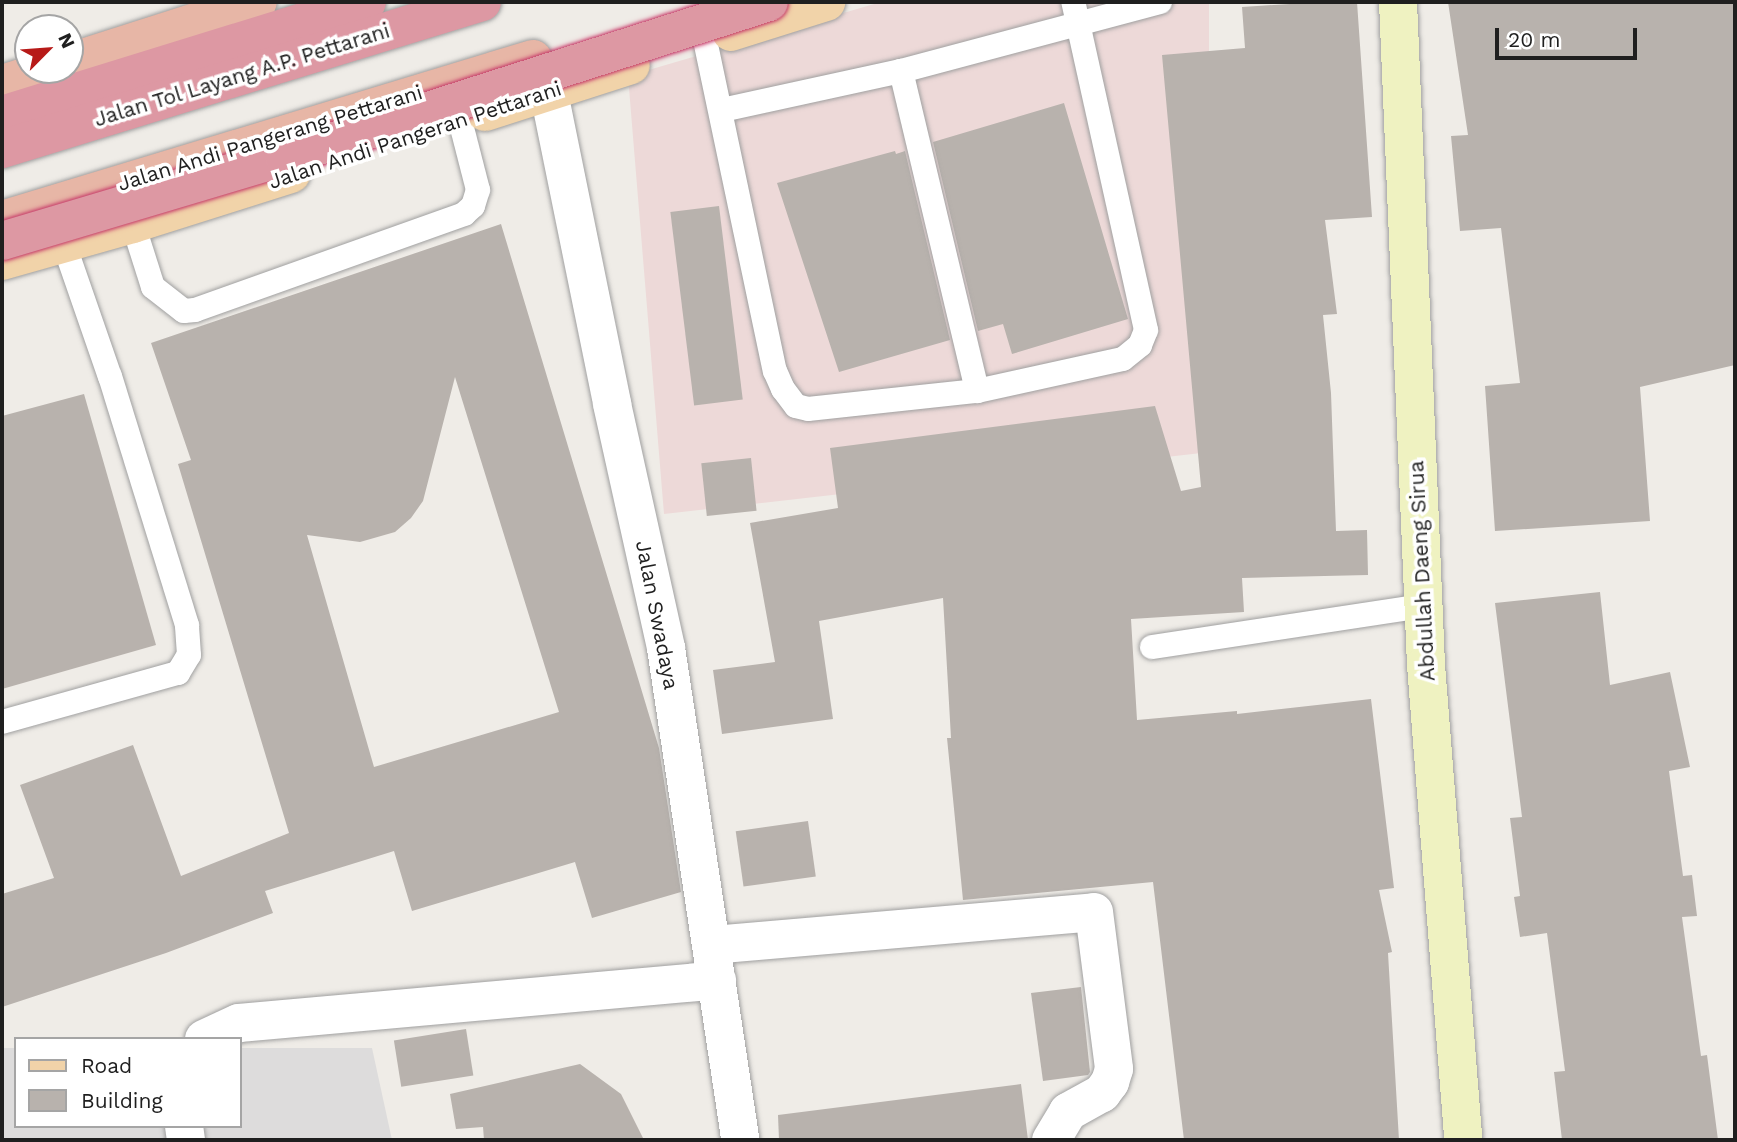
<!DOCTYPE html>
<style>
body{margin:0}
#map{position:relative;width:1737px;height:1142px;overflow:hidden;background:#efece7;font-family:"Work Sans",sans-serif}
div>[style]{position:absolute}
.residential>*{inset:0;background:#dddcdc}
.commercial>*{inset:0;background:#edd9d8}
.building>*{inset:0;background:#b8b2ad;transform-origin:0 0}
.roads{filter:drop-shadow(0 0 2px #a0a0a0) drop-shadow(0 0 2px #a0a0a0)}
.service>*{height:24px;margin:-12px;padding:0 12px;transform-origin:12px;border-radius:12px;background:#fff}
.minor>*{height:38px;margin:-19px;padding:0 19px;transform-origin:19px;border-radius:19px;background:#fff}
.secondary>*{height:38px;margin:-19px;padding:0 19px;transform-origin:19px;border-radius:19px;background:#eff2c1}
.primary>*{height:38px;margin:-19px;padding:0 19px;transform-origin:19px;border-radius:19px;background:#f1d3a9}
.trunk>*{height:38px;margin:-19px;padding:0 19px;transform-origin:19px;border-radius:19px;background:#e7b6a6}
.motorway>*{height:38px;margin:-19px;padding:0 19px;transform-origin:19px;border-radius:19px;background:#dd98a3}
.bridges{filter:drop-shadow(0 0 2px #c63a68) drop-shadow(0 0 2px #c63a68)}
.motorway-bridge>*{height:38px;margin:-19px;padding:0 19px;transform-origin:19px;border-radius:19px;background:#dd98a3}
span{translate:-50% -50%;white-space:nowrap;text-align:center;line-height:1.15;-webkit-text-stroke:7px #fff;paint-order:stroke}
.street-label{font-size:21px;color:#1f1f1f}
.frame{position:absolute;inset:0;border:4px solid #1f1f1f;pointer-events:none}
.legend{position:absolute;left:14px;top:1037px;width:228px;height:91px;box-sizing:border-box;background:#fff;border:2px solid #a5a5a5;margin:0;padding:9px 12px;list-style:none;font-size:21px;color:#1f1f1f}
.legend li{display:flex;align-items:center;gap:14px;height:35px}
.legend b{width:35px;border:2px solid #a5a5a5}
.north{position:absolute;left:14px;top:14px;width:70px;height:70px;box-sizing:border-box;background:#fff;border:2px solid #a5a5a5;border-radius:50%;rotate:65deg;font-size:19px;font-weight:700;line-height:28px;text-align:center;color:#1f1f1f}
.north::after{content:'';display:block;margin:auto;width:24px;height:32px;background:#b71a18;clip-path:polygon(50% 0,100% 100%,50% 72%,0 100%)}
.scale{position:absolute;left:1495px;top:28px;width:142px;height:32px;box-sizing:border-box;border:4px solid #1f1f1f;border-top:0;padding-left:9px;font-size:21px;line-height:24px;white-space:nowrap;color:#1f1f1f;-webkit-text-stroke:5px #fff;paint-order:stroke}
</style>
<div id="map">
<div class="residential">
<i style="clip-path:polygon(2px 1048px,16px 1048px,16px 1126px,240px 1126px,240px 1048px,372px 1048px,392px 1140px,2px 1140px)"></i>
</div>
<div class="commercial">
<i style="clip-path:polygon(881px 2px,1209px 2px,1209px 204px,1228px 450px,664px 514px,628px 76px)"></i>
</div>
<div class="building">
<i style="clip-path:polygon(1321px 2px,1357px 2px,1372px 217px,1325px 220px,1337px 314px,1323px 315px,1331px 393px,1336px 531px,1367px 530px,1368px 575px,1242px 578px,1244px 612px,1131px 619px,1137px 720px,1237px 711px,1237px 714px,1371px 699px,1394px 888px,1379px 890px,1392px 952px,1388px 953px,1399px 1140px,1184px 1140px,1153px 882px,963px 900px,947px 738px,951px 738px,943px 598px,819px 621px,833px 719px,722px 734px,713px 670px,775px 662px,750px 523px,838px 508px,830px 448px,1155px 406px,1181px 491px,1201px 487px,1162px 55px,1245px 48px,1242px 7px)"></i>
<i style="clip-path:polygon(1448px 2px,1735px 2px,1735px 365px,1640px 387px,1650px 521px,1495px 531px,1485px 386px,1520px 383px,1501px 228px,1460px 231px,1451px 136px,1468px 135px)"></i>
<i style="clip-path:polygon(1064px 103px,1128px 319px,1012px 354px,1003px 324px,978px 331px,933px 142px)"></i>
<i style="clip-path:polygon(895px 151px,896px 154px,905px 151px,950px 340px,839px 372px,777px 183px)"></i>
<i style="left:719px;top:206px;width:195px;height:49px;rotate:83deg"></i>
<i style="clip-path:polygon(evenodd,501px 224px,659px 748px,681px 892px,592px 918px,575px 862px,412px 911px,394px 851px,265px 891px,273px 913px,166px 953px,2px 1007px,2px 894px,54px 878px,20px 785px,133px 745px,181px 876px,289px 833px,178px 464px,191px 460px,151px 343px,501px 224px,455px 377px,559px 712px,374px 767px,307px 535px,360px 542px,395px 532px,411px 518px,423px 501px,455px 377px)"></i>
<i style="clip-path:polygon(84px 394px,156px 645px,2px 689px,2px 416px)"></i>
<i style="left:751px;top:458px;width:53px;height:50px;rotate:84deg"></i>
<i style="clip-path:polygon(1600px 592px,1610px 685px,1670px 672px,1690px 767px,1669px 771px,1683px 876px,1692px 875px,1697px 916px,1682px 917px,1701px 1056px,1707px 1055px,1718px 1140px,1562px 1140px,1554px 1072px,1565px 1071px,1547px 933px,1520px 937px,1514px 897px,1520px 896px,1510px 818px,1522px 817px,1495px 603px)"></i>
<i style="left:808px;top:821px;width:56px;height:73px;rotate:82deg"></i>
<i style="clip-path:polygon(1081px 987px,1090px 1072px,1088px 1075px,1043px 1081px,1031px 993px)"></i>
<i style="left:466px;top:1029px;width:47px;height:73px;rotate:81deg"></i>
<i style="clip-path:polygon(580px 1064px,621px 1094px,644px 1140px,484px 1140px,483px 1127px,456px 1129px,450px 1094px)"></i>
<i style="clip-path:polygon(1021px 1084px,1028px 1140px,779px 1140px,778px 1115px)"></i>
</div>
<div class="roads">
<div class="service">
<i style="left:705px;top:40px;width:338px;rotate:78.1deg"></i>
<i style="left:775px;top:371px;width:20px;rotate:66deg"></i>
<i style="left:783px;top:389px;width:21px;rotate:53deg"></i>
<i style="left:796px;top:406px;width:12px;rotate:14deg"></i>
<i style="left:808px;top:409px;width:170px;rotate:-6.1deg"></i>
<i style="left:977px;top:391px;width:149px;rotate:-12.4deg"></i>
<i style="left:1123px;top:359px;width:22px;rotate:-39deg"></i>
<i style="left:1140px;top:345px;width:16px;rotate:-68deg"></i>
<i style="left:1146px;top:330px;width:336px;rotate:-102.5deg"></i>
<i style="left:901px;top:71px;width:329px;rotate:76.6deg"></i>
<i style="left:722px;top:110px;width:183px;rotate:-12.3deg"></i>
<i style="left:901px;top:71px;width:268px;rotate:-14.9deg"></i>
<i style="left:133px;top:224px;width:66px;rotate:72.4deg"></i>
<i style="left:153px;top:287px;width:39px;rotate:38deg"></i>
<i style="left:184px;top:311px;width:11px;rotate:-5deg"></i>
<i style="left:195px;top:310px;width:286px;rotate:-19.6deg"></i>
<i style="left:464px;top:214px;width:12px;rotate:-42deg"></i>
<i style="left:473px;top:206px;width:17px;rotate:-73deg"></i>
<i style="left:478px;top:190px;width:72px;rotate:-104.4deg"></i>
<i style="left:1152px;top:647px;width:274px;rotate:-8.6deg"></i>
<i style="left:2px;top:722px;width:183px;rotate:-15.6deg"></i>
<i style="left:178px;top:673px;width:21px;rotate:-59deg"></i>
<i style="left:189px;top:655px;width:30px;rotate:-94deg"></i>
<i style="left:187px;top:625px;width:260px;rotate:-107.2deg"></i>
<i style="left:110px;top:377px;width:141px;rotate:-109.1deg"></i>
</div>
<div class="minor">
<i style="left:549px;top:93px;width:317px;rotate:78.5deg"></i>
<i style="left:612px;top:404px;width:250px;rotate:77.5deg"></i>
<i style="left:666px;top:648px;width:498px;rotate:81.4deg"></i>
<i style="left:712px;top:945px;width:383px;rotate:-4.9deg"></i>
<i style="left:1094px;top:912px;width:158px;rotate:82.7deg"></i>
<i style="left:1114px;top:1069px;width:14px;rotate:107deg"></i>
<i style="left:1110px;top:1082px;width:14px;rotate:126deg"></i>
<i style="left:1102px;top:1093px;width:39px;rotate:151deg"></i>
<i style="left:1068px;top:1112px;width:33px;rotate:121deg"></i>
<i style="left:204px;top:1039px;width:38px;rotate:-25deg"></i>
<i style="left:239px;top:1023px;width:480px;rotate:-5.1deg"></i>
<i style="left:184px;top:1126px;width:14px;rotate:82deg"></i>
</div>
<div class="secondary">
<i style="left:1398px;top:2px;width:664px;rotate:87.58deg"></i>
<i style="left:1426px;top:665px;width:476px;rotate:85.5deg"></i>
</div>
<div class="primary">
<i style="left:731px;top:32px;width:100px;rotate:-17.5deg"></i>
<i style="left:485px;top:112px;width:153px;rotate:-17.8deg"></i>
<i style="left:2px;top:261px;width:136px;rotate:-15.8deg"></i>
<i style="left:133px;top:224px;width:166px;rotate:-17.6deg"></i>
</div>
<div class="trunk">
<i style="left:70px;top:62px;width:197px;rotate:-17.7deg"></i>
<i style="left:2px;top:84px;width:46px;rotate:-17.7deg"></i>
<i style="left:2px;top:220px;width:555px;rotate:-16.87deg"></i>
</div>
<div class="motorway">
<i style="left:2px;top:115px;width:382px;rotate:-17.2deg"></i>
<i style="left:2px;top:149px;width:502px;rotate:-17.03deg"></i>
</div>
</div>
<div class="bridges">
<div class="motorway-bridge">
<i style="left:2px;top:241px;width:294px;rotate:-16.6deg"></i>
<i style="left:284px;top:157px;width:509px;rotate:-17.72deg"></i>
</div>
</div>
<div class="street-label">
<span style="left:242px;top:75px;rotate:-17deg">Jalan Tol Layang A.P. Pettarani</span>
<span style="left:415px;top:135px;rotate:-18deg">Jalan Andi Pangeran Pettarani</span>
<span style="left:270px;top:138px;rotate:-17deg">Jalan Andi Pangerang Pettarani</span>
<span style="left:1422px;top:571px;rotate:-93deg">Abdullah Daeng Sirua</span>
<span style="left:657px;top:615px;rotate:79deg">Jalan Swadaya</span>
</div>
<div class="frame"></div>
<ul class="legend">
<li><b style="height:9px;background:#f1d3a9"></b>Road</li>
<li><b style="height:19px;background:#b8b2ad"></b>Building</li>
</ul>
<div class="north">N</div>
<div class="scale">20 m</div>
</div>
